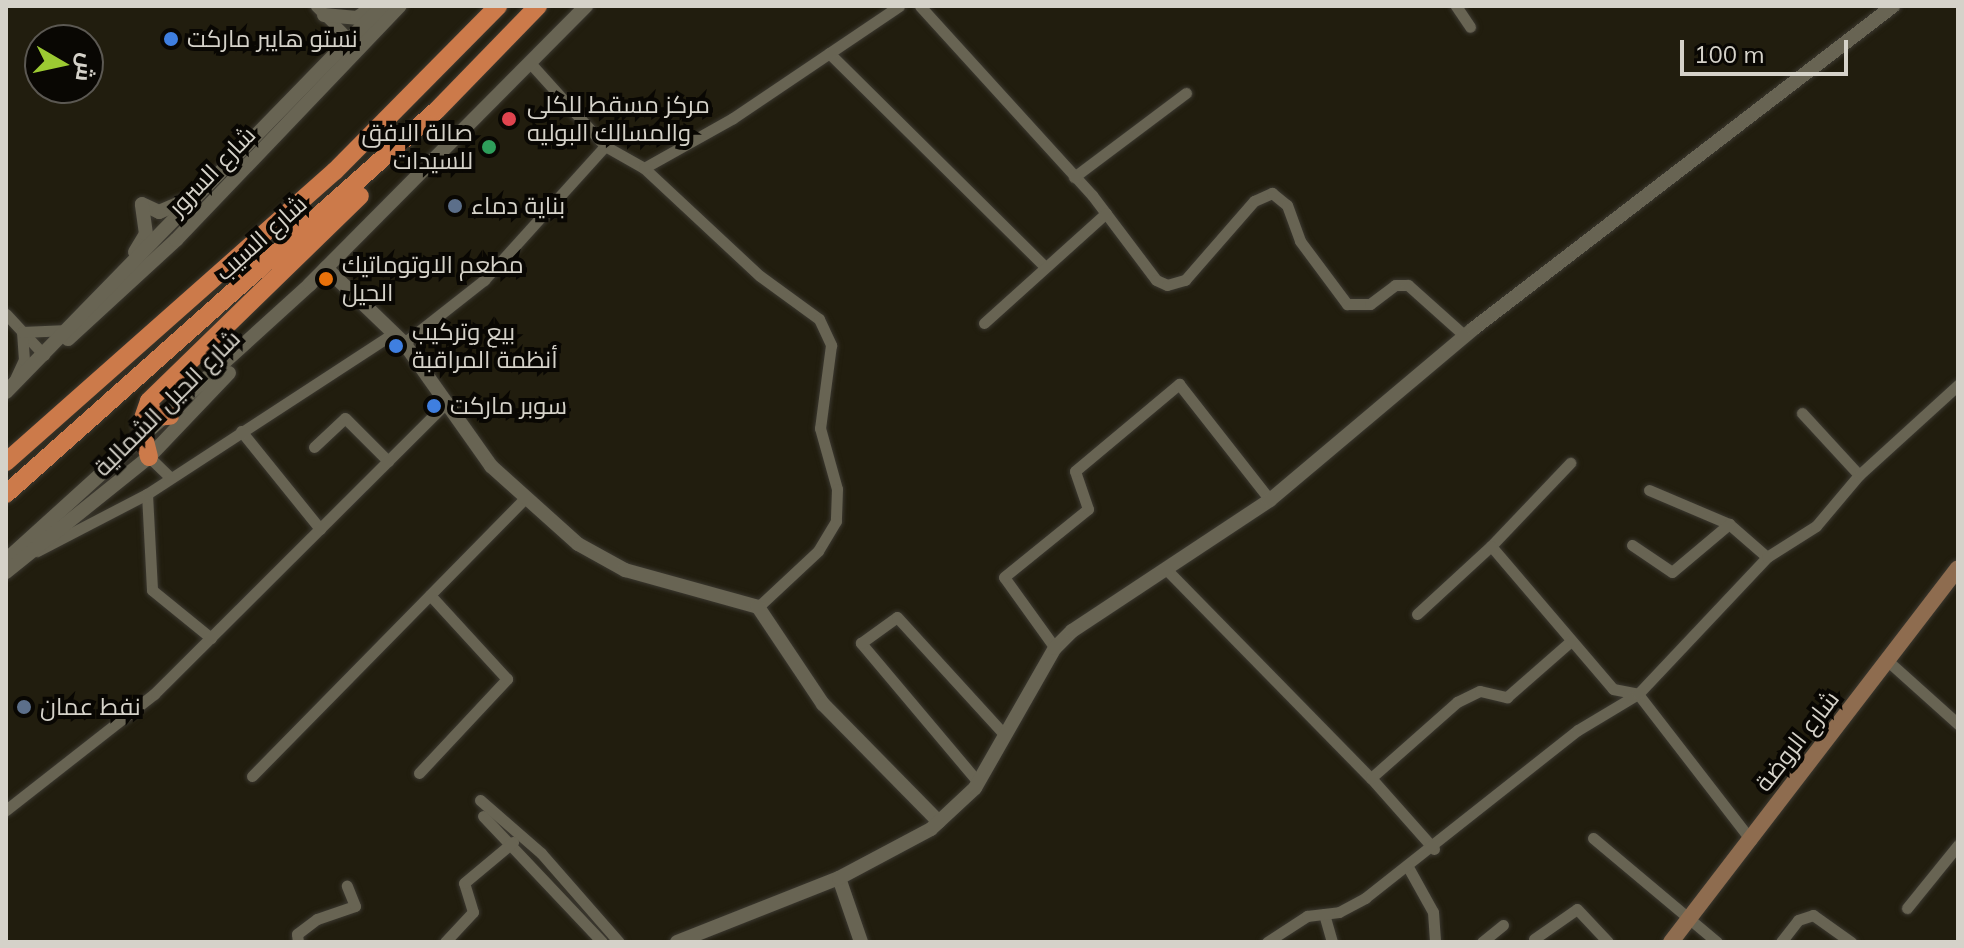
<!DOCTYPE html>
<meta charset="utf-8">
<style>
body{margin:0}
#map{position:relative;width:1964px;height:948px;overflow:hidden;background:#211d0e;font-family:Mulish,Cairo,sans-serif}
div>[style]{position:absolute}
.roads{filter:drop-shadow(0 0 2px #3b3830) drop-shadow(0 0 2px #3b3830)}
.minor>*{height:11px;margin:-5.5px;padding:0 5.5px;transform-origin:5.5px;border-radius:5.5px;background:#686453}
.tertiary>*{height:14px;margin:-7px;padding:0 7px;transform-origin:7px;border-radius:7px;background:#686453}
.secondary>*{height:16px;margin:-8px;padding:0 8px;transform-origin:8px;border-radius:8px;background:#8e6c4f}
.trunk>*{height:18px;margin:-9px;padding:0 9px;transform-origin:9px;border-radius:9px;background:#cc7a4a}
.dots>*{width:22px;height:22px;translate:-50% -50%;box-sizing:border-box;border:4px solid #090703;border-radius:50%}
span{translate:-50% -50%;white-space:nowrap;text-align:center;line-height:1.15;-webkit-text-stroke:8px #090703;paint-order:stroke}
.poi-label{font-size:24px;color:#d5d2c9}
.left{translate:0 -50%;text-align:left}
.right{translate:-100% -50%;text-align:right}
.street-label{font-size:24px;color:#d5d2c9}
.frame{position:absolute;inset:0;border:8px solid #d5d2c9;pointer-events:none}
.north{position:absolute;left:24px;top:24px;width:80px;height:80px;box-sizing:border-box;background:#090703;border:2px solid #5b5852;border-radius:50%;rotate:99deg;font-size:22px;font-weight:700;line-height:32px;text-align:center;color:#d5d2c9}
.north::after{content:'';display:block;margin:auto;width:28px;height:36px;background:#9cca32;clip-path:polygon(50% 0,100% 100%,50% 72%,0 100%)}
.scale{position:absolute;left:1680px;top:40px;width:168px;height:36px;box-sizing:border-box;border:4px solid #d5d2c9;border-top:0;padding-left:10px;font-size:24px;line-height:28px;white-space:nowrap;color:#d5d2c9;-webkit-text-stroke:6px #090703;paint-order:stroke}
</style>
<div id="map">
<div class="roads">
<div class="minor">
<i style="left:316px;top:6px;width:55px;rotate:45deg"></i>
<i style="left:920px;top:6px;width:256px;rotate:47.7deg"></i>
<i style="left:1092px;top:195px;width:106px;rotate:53deg"></i>
<i style="left:1156px;top:280px;width:12px;rotate:24deg"></i>
<i style="left:1167px;top:285px;width:19px;rotate:-16deg"></i>
<i style="left:1185px;top:280px;width:105px;rotate:-48.9deg"></i>
<i style="left:1254px;top:201px;width:20px;rotate:-24deg"></i>
<i style="left:1272px;top:193px;width:19px;rotate:39deg"></i>
<i style="left:1287px;top:205px;width:38px;rotate:70deg"></i>
<i style="left:1300px;top:241px;width:79px;rotate:53.3deg"></i>
<i style="left:1347px;top:304px;width:23px"></i>
<i style="left:1370px;top:304px;width:31px;rotate:-37deg"></i>
<i style="left:1395px;top:285px;width:13px"></i>
<i style="left:1408px;top:285px;width:76px;rotate:41.8deg"></i>
<i style="left:1456px;top:6px;width:25px;rotate:56deg"></i>
<i style="left:829px;top:53px;width:303px;rotate:44.7deg"></i>
<i style="left:531px;top:64px;width:110px;rotate:47.9deg"></i>
<i style="left:605px;top:146px;width:45px;rotate:29.4deg"></i>
<i style="left:644px;top:168px;width:158px;rotate:43deg"></i>
<i style="left:760px;top:276px;width:73px;rotate:36.1deg"></i>
<i style="left:819px;top:319px;width:29px;rotate:65deg"></i>
<i style="left:831px;top:345px;width:84px;rotate:97.5deg"></i>
<i style="left:820px;top:428px;width:63px;rotate:74.4deg"></i>
<i style="left:837px;top:489px;width:32px;rotate:92deg"></i>
<i style="left:836px;top:521px;width:35px;rotate:121deg"></i>
<i style="left:818px;top:551px;width:82px;rotate:137deg"></i>
<i style="left:644px;top:168px;width:102px;rotate:-29.3deg"></i>
<i style="left:733px;top:118px;width:200px;rotate:-34deg"></i>
<i style="left:1074px;top:177px;width:140px;rotate:-36.9deg"></i>
<i style="left:6px;top:314px;width:56px;rotate:47.2deg"></i>
<i style="left:984px;top:323px;width:164px;rotate:-42deg"></i>
<i style="left:404px;top:343px;width:102px;rotate:-38.2deg"></i>
<i style="left:484px;top:280px;width:181px;rotate:-47.9deg"></i>
<i style="left:14px;top:381px;width:23px;rotate:-65deg"></i>
<i style="left:24px;top:360px;width:28px;rotate:-94deg"></i>
<i style="left:22px;top:332px;width:46px;rotate:-2.5deg"></i>
<i style="left:1802px;top:413px;width:84px;rotate:47.4deg"></i>
<i style="left:241px;top:431px;width:126px;rotate:51.1deg"></i>
<i style="left:314px;top:447px;width:42px;rotate:-43.1deg"></i>
<i style="left:345px;top:418px;width:61px;rotate:45deg"></i>
<i style="left:149px;top:457px;width:29px;rotate:44deg"></i>
<i style="left:1649px;top:490px;width:87px;rotate:23deg"></i>
<i style="left:1729px;top:524px;width:50px;rotate:41deg"></i>
<i style="left:147px;top:494px;width:96px;rotate:87deg"></i>
<i style="left:152px;top:590px;width:76px;rotate:39.1deg"></i>
<i style="left:1632px;top:545px;width:48px;rotate:34deg"></i>
<i style="left:1672px;top:572px;width:75px;rotate:-40.1deg"></i>
<i style="left:1491px;top:546px;width:115px;rotate:-46.4deg"></i>
<i style="left:37px;top:551px;width:124px;rotate:-27.4deg"></i>
<i style="left:147px;top:494px;width:295px;rotate:-33.1deg"></i>
<i style="left:1165px;top:568px;width:294px;rotate:45.6deg"></i>
<i style="left:1417px;top:614px;width:100px;rotate:-42.6deg"></i>
<i style="left:1491px;top:546px;width:188px;rotate:49.5deg"></i>
<i style="left:1613px;top:689px;width:25px;rotate:11deg"></i>
<i style="left:1638px;top:694px;width:185px;rotate:52.3deg"></i>
<i style="left:1055px;top:648px;width:87px;rotate:-125.7deg"></i>
<i style="left:1004px;top:577px;width:108px;rotate:-39deg"></i>
<i style="left:1088px;top:509px;width:40px;rotate:-108.9deg"></i>
<i style="left:1075px;top:471px;width:136px;rotate:-39.9deg"></i>
<i style="left:1179px;top:384px;width:147px;rotate:51.9deg"></i>
<i style="left:1889px;top:662px;width:93px;rotate:41.9deg"></i>
<i style="left:419px;top:773px;width:129px;rotate:-46.9deg"></i>
<i style="left:507px;top:679px;width:114px;rotate:-132.5deg"></i>
<i style="left:252px;top:776px;width:391px;rotate:-45.5deg"></i>
<i style="left:978px;top:782px;width:182px;rotate:-130.1deg"></i>
<i style="left:861px;top:643px;width:44px;rotate:-35.8deg"></i>
<i style="left:897px;top:617px;width:159px;rotate:47.6deg"></i>
<i style="left:480px;top:800px;width:81px;rotate:41deg"></i>
<i style="left:541px;top:853px;width:118px;rotate:48.8deg"></i>
<i style="left:6px;top:810px;width:188px;rotate:-38.1deg"></i>
<i style="left:154px;top:694px;width:414px;rotate:-44.9deg"></i>
<i style="left:483px;top:816px;width:173px;rotate:46.6deg"></i>
<i style="left:1593px;top:838px;width:162px;rotate:40deg"></i>
<i style="left:1434px;top:849px;width:95px;rotate:-131.6deg"></i>
<i style="left:1371px;top:778px;width:115px;rotate:-41.5deg"></i>
<i style="left:1457px;top:702px;width:25px;rotate:-26deg"></i>
<i style="left:1480px;top:691px;width:28px;rotate:13deg"></i>
<i style="left:1507px;top:697px;width:85px;rotate:-41.2deg"></i>
<i style="left:1408px;top:867px;width:51px;rotate:60.9deg"></i>
<i style="left:1433px;top:912px;width:30px;rotate:86deg"></i>
<i style="left:1907px;top:908px;width:81px;rotate:-51deg"></i>
<i style="left:1324px;top:914px;width:29px;rotate:74deg"></i>
<i style="left:1534px;top:939px;width:52px;rotate:-34.9deg"></i>
<i style="left:1577px;top:909px;width:45px;rotate:46.8deg"></i>
<i style="left:298px;top:942px;width:8px;rotate:-97deg"></i>
<i style="left:297px;top:934px;width:25px;rotate:-37deg"></i>
<i style="left:317px;top:919px;width:40px;rotate:-18.9deg"></i>
<i style="left:355px;top:906px;width:22px;rotate:-112deg"></i>
<i style="left:445px;top:942px;width:41px;rotate:-47deg"></i>
<i style="left:473px;top:912px;width:30px;rotate:-107deg"></i>
<i style="left:464px;top:883px;width:64px;rotate:-39.9deg"></i>
<i style="left:1267px;top:942px;width:48px;rotate:-33deg"></i>
<i style="left:1307px;top:916px;width:32px;rotate:-7deg"></i>
<i style="left:1339px;top:912px;width:30px;rotate:-28deg"></i>
<i style="left:1365px;top:898px;width:271px;rotate:-38.3deg"></i>
<i style="left:1578px;top:730px;width:70px;rotate:-31deg"></i>
<i style="left:1638px;top:694px;width:188px;rotate:-46.7deg"></i>
<i style="left:1767px;top:557px;width:58px;rotate:-32.3deg"></i>
<i style="left:1816px;top:526px;width:67px;rotate:-49.9deg"></i>
<i style="left:1859px;top:475px;width:134px;rotate:-42.3deg"></i>
<i style="left:1482px;top:942px;width:27px;rotate:-39deg"></i>
<i style="left:1781px;top:942px;width:28px;rotate:-52deg"></i>
<i style="left:1798px;top:920px;width:16px;rotate:-18deg"></i>
<i style="left:1813px;top:915px;width:47px;rotate:35.4deg"></i>
</div>
<div class="tertiary">
<i style="left:324px;top:15px;width:33px;rotate:5deg"></i>
<i style="left:357px;top:18px;width:16px;rotate:-35deg"></i>
<i style="left:142px;top:204px;width:19px;rotate:25deg"></i>
<i style="left:159px;top:212px;width:28px;rotate:-23deg"></i>
<i style="left:135px;top:252px;width:21px;rotate:-59deg"></i>
<i style="left:146px;top:234px;width:30px;rotate:-98deg"></i>
<i style="left:326px;top:268px;width:108px;rotate:43.9deg"></i>
<i style="left:404px;top:343px;width:151px;rotate:54.7deg"></i>
<i style="left:491px;top:466px;width:117px;rotate:41.9deg"></i>
<i style="left:578px;top:544px;width:54px;rotate:29deg"></i>
<i style="left:625px;top:570px;width:138px;rotate:15.5deg"></i>
<i style="left:758px;top:607px;width:117px;rotate:56.2deg"></i>
<i style="left:823px;top:704px;width:165px;rotate:45.5deg"></i>
<i style="left:68px;top:339px;width:147px;rotate:-42.5deg"></i>
<i style="left:176px;top:240px;width:324px;rotate:-46.3deg"></i>
<i style="left:6px;top:392px;width:539px;rotate:-45.75deg"></i>
<i style="left:6px;top:560px;width:411px;rotate:-42.2deg"></i>
<i style="left:310px;top:284px;width:392px;rotate:-45.2deg"></i>
<i style="left:6px;top:572px;width:184px;rotate:-38.8deg"></i>
<i style="left:149px;top:457px;width:116px;rotate:-46.4deg"></i>
<i style="left:839px;top:878px;width:68px;rotate:71deg"></i>
<i style="left:677px;top:942px;width:174px;rotate:-21.6deg"></i>
<i style="left:839px;top:878px;width:104px;rotate:-28deg"></i>
<i style="left:931px;top:829px;width:60px;rotate:-43deg"></i>
<i style="left:975px;top:788px;width:161px;rotate:-60.3deg"></i>
<i style="left:1055px;top:648px;width:24px;rotate:-45deg"></i>
<i style="left:1072px;top:631px;width:237px;rotate:-33.5deg"></i>
<i style="left:1270px;top:500px;width:265px;rotate:-40.1deg"></i>
<i style="left:1473px;top:329px;width:530px;rotate:-37.56deg"></i>
</div>
<div class="secondary">
<i style="left:1671px;top:942px;width:471px;rotate:-52.5deg"></i>
</div>
<div class="trunk">
<i style="left:149px;top:401px;width:17px;rotate:73deg"></i>
<i style="left:154px;top:417px;width:16px;rotate:-4deg"></i>
<i style="left:149px;top:457px;width:34px;rotate:-104deg"></i>
<i style="left:141px;top:424px;width:24px;rotate:-71deg"></i>
<i style="left:149px;top:401px;width:294px;rotate:-44.2deg"></i>
<i style="left:6px;top:462px;width:439px;rotate:-41.5deg"></i>
<i style="left:335px;top:171px;width:232px;rotate:-45.3deg"></i>
<i style="left:6px;top:494px;width:577px;rotate:-41.7deg"></i>
<i style="left:437px;top:110px;width:145px;rotate:-45.8deg"></i>
</div>
</div>
<div class="dots">
<i style="left:171px;top:39px;background:#3f7fe0"></i>
<i style="left:509px;top:119px;background:#e0444e"></i>
<i style="left:489px;top:147px;background:#2e9e5b"></i>
<i style="left:455px;top:206px;background:#5c6f8a"></i>
<i style="left:326px;top:279px;background:#e8710a"></i>
<i style="left:396px;top:346px;background:#3f7fe0"></i>
<i style="left:434px;top:406px;background:#3f7fe0"></i>
<i style="left:24px;top:707px;background:#5c6f8a"></i>
</div>
<div class="poi-label">
<span class="left" style="left:187px;top:39px">نستو هايبر ماركت</span>
<span class="left" style="left:527px;top:119px">مركز مسقط للكلى<br>والمسالك البوليه</span>
<span class="right" style="left:473px;top:147px">صالة الافق<br>للسيدات</span>
<span class="left" style="left:471px;top:206px">بناية دماء</span>
<span class="left" style="left:342px;top:279px">مطعم الاوتوماتيك<br>الحيل</span>
<span class="left" style="left:412px;top:346px">بيع وتركيب<br>أنظمة المراقبة</span>
<span class="left" style="left:450px;top:406px">سوبر ماركت</span>
<span class="left" style="left:40px;top:707px">نفط عمان</span>
</div>
<div class="street-label">
<span style="left:212px;top:171px;rotate:-46deg">شارع السرور</span>
<span style="left:261px;top:238px;rotate:-42deg">شارع السيب</span>
<span style="left:167px;top:403px;rotate:-45deg">شارع الحيل الشمالية</span>
<span style="left:1797px;top:741px;rotate:-52deg">شارع الروضة</span>
</div>
<div class="frame"></div>
<div class="north">ش</div>
<div class="scale">100 m</div>
</div>
